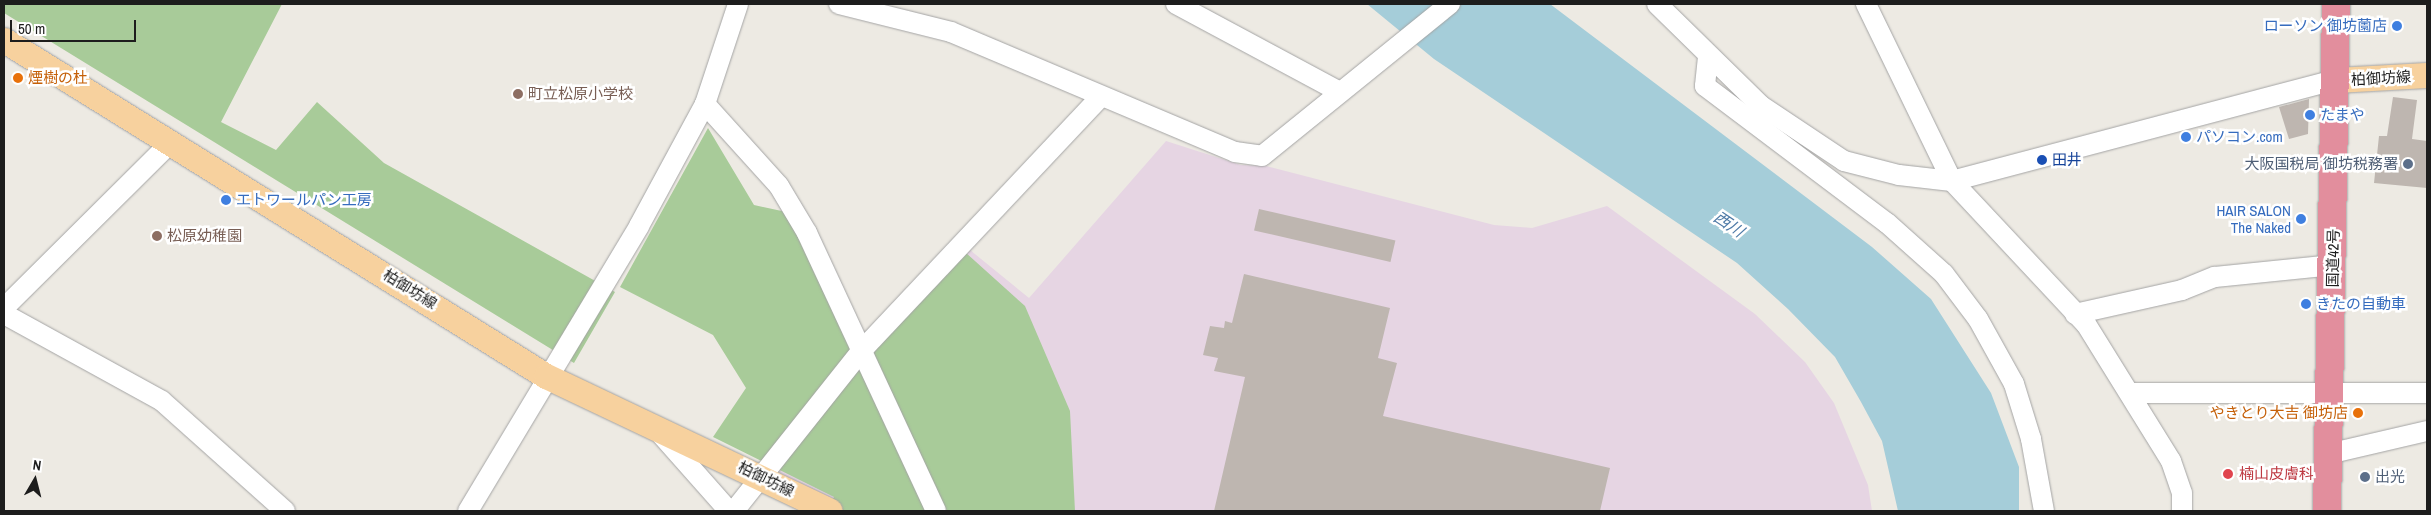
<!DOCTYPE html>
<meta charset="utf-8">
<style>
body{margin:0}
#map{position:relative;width:2431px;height:515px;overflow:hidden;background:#edeae3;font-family:"Archivo Narrow","Noto Sans JP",sans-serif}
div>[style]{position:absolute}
.industrial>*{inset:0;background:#e6d5e3}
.forest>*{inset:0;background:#a8cb99}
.water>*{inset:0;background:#a5cdd9}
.building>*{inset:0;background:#beb6b0;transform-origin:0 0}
.roads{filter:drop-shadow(0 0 1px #a4a4a4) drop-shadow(0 0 1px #a4a4a4)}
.minor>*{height:20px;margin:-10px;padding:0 10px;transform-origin:10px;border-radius:10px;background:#fff}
.major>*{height:25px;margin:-12.5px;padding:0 12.5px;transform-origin:12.5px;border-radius:12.5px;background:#f7d19e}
.highway>*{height:28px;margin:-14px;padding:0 14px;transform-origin:14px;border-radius:14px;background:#e28e9d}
.dots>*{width:14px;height:14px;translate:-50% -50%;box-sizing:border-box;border:2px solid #fff;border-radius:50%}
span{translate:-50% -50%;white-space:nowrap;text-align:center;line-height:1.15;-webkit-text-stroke:5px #fff;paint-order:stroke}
.shop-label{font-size:15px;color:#366cbe}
.right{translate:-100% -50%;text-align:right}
.left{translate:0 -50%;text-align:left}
.food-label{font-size:15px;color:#c56008}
.street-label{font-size:15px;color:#1d1d1d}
.education-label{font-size:15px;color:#785e54}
.transit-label{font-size:15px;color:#164399}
.service-label{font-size:15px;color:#4e5e75}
.health-label{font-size:15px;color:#be3a42}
.water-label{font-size:16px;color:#4e7aa7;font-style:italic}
.frame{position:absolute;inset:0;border:5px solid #1d1d1d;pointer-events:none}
.north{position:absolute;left:10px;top:455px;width:50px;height:50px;-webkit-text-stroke:4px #fff;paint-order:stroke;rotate:8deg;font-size:14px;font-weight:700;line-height:20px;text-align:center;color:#1d1d1d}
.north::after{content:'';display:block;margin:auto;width:18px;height:22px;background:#1d1d1d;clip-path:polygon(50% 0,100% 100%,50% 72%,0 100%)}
.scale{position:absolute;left:10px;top:20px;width:126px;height:22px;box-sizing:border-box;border:2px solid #1d1d1d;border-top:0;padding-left:6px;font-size:15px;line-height:18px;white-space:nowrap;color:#1d1d1d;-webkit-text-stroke:4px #fff;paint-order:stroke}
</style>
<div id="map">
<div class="industrial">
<i style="clip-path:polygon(1166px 141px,1241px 165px,1266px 166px,1494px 225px,1532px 228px,1607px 206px,1755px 314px,1805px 362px,1834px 403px,1868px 485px,1872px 511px,847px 511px,769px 472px,970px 250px,1029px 298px)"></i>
</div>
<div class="forest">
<i style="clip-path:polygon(4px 4px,282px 4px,221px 122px,276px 150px,317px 102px,384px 163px,615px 292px,574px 363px,4px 13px)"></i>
<i style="clip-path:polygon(708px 128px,754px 205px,791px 213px,861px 362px,965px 252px,1025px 306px,1070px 411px,1075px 511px,827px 511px,834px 497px,713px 437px,746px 388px,713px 335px,620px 287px)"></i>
</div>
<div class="water">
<i style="clip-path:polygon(1367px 4px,1550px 4px,1872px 247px,1931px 299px,1991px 393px,2019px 467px,2019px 511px,1898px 511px,1882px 441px,1861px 402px,1835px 357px,1788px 309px,1737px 263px,1434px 59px)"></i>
</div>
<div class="building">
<i style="clip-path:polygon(2393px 97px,2417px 100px,2412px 139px,2427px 141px,2427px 188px,2374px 183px,2379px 136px,2387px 136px)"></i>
<i style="clip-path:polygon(2309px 99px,2308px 134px,2289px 139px,2279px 107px)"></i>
<i style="left:1259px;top:209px;width:140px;height:22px;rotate:13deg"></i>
<i style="clip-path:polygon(1244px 274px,1390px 308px,1378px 358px,1397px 363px,1383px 416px,1610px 468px,1600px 511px,1214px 511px,1245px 377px,1214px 371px,1218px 358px,1203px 355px,1210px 326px,1224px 328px,1225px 321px,1232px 323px)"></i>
</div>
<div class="roads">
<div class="minor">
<i style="left:839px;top:4px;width:115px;rotate:14deg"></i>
<i style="left:951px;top:32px;width:308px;rotate:22.9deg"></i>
<i style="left:1235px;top:152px;width:27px;rotate:8deg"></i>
<i style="left:1262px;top:156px;width:242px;rotate:-39deg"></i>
<i style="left:1176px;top:4px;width:184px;rotate:28.2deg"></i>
<i style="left:1657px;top:4px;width:144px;rotate:44.4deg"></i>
<i style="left:1760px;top:105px;width:101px;rotate:33.7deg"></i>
<i style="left:1844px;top:161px;width:57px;rotate:14.3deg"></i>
<i style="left:1899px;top:175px;width:53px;rotate:6.5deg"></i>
<i style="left:1952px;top:181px;width:396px;rotate:-14.8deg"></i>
<i style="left:1866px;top:4px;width:197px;rotate:64.1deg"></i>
<i style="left:1952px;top:181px;width:196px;rotate:46.9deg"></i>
<i style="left:2086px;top:324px;width:161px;rotate:58.2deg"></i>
<i style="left:2171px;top:461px;width:34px;rotate:71deg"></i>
<i style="left:2182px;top:493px;width:18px;rotate:90deg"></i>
<i style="left:1708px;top:57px;width:29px;rotate:96deg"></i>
<i style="left:1705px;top:86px;width:228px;rotate:37deg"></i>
<i style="left:1887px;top:223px;width:76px;rotate:41.8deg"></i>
<i style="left:1944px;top:274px;width:56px;rotate:52.9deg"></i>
<i style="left:1978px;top:319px;width:74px;rotate:61deg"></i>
<i style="left:2014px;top:384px;width:58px;rotate:72.8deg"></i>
<i style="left:2031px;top:439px;width:73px;rotate:79.8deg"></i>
<i style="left:705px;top:104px;width:110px;rotate:47.9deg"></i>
<i style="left:779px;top:186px;width:55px;rotate:59.2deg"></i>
<i style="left:807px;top:233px;width:306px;rotate:65.1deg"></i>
<i style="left:4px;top:308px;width:233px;rotate:-44.8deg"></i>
<i style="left:4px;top:314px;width:180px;rotate:28.8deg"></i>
<i style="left:162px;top:401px;width:165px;rotate:41.8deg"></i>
<i style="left:2075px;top:314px;width:110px;rotate:-12.6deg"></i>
<i style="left:2182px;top:290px;width:35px;rotate:-22deg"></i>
<i style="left:2215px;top:277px;width:119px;rotate:-5.8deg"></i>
<i style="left:2130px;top:393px;width:297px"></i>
<i style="left:660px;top:433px;width:104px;rotate:48.5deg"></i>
<i style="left:2328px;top:454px;width:102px;rotate:-13.1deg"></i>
<i style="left:468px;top:511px;width:332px;rotate:-59deg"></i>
<i style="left:639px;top:226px;width:139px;rotate:-61.6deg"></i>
<i style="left:705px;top:104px;width:105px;rotate:-71.7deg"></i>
<i style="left:734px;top:511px;width:207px;rotate:-51.5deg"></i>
<i style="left:863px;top:349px;width:347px;rotate:-46.7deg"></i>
</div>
<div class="major">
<i style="left:4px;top:40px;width:638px;rotate:31.8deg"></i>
<i style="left:546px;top:376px;width:314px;rotate:25.4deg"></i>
<i style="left:2335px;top:80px;width:92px;rotate:-3.1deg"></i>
</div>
<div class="highway">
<i style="left:2327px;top:511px;width:507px;rotate:-88.98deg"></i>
</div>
</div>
<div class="dots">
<i style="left:2397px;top:26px;background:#3f7fe0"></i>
<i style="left:18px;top:78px;background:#e8710a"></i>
<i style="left:518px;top:94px;background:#8d6e63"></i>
<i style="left:2310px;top:115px;background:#3f7fe0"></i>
<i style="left:2186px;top:137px;background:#3f7fe0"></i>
<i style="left:2042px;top:160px;background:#1a4fb4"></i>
<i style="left:2408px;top:164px;background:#5c6f8a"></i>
<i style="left:226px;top:200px;background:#3f7fe0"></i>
<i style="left:2301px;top:219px;background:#3f7fe0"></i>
<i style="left:157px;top:236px;background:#8d6e63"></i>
<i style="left:2306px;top:304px;background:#3f7fe0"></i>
<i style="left:2358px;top:413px;background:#e8710a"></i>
<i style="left:2228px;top:474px;background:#e0444e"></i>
<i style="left:2365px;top:477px;background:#5c6f8a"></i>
</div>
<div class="shop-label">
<span class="right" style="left:2387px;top:26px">ローソン 御坊薗店</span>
<span class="left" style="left:2320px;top:115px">たまや</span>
<span class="left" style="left:2196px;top:137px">パソコン.com</span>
<span class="left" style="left:236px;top:200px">エトワールパン工房</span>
<span class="right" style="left:2291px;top:219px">HAIR SALON<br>The Naked</span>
<span class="left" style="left:2316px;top:304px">きたの自動車</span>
</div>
<div class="food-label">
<span class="left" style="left:28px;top:78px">煙樹の杜</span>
<span class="right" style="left:2348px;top:413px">やきとり大吉 御坊店</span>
</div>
<div class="street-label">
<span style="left:2381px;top:78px;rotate:-3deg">柏御坊線</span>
<span style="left:2333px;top:258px;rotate:-89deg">国道42号</span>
<span style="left:410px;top:289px;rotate:32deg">柏御坊線</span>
<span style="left:766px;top:479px;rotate:26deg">柏御坊線</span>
</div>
<div class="education-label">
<span class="left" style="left:528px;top:94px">町立松原小学校</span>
<span class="left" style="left:167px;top:236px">松原幼稚園</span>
</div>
<div class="transit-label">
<span class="left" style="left:2052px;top:160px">田井</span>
</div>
<div class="service-label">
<span class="right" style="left:2398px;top:164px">大阪国税局 御坊税務署</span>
<span class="left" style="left:2375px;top:477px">出光</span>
</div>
<div class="health-label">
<span class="left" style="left:2239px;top:474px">楠山皮膚科</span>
</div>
<div class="water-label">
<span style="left:1729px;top:224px;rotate:34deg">西川</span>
</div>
<div class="frame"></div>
<div class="north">N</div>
<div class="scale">50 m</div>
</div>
